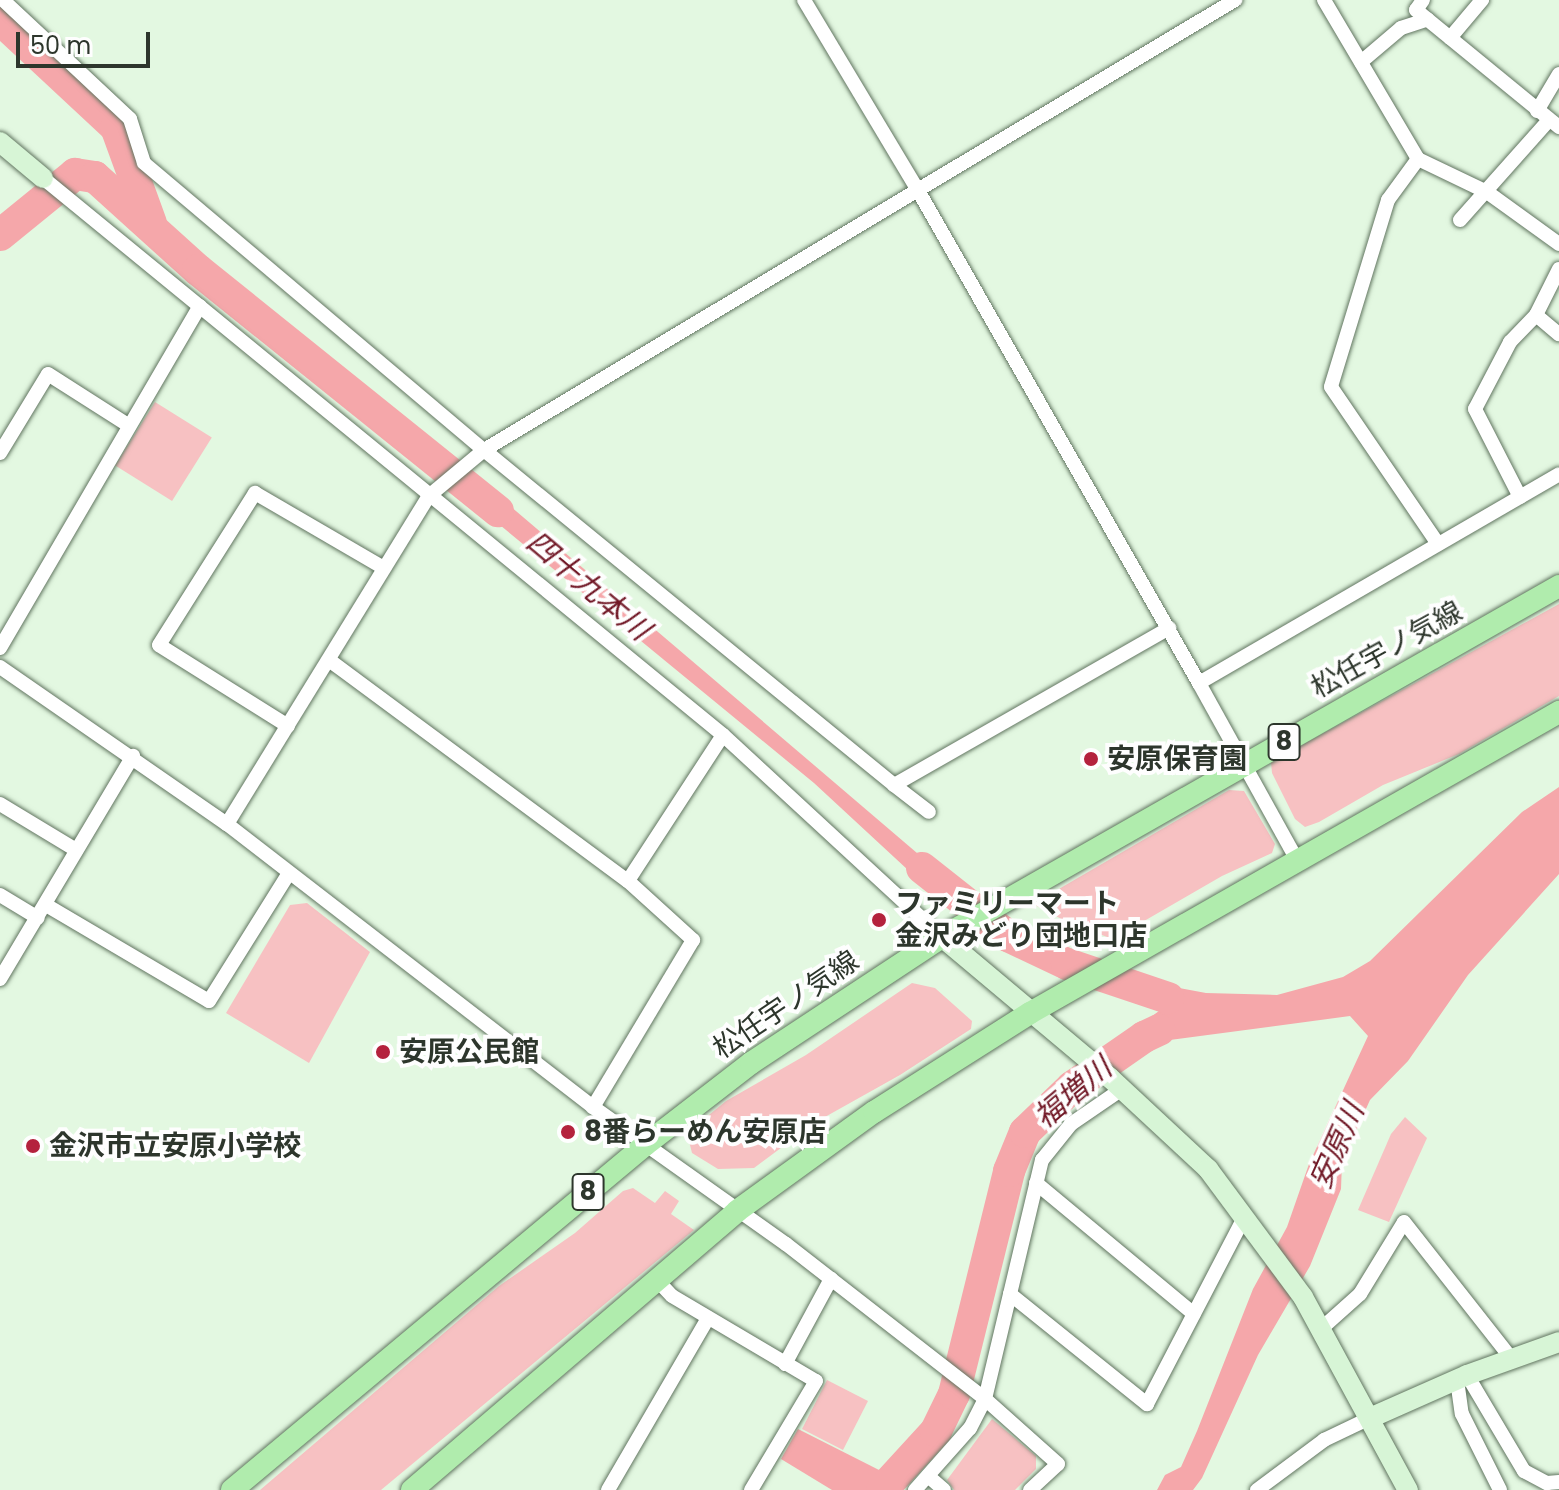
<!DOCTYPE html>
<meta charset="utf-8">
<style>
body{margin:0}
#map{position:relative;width:1559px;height:1490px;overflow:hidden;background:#e3f8e1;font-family:Poppins,"Noto Sans JP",sans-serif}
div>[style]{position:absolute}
.green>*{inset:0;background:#f7c1c2;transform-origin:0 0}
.water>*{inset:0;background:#f5a7aa}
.river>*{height:32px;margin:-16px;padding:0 16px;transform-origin:16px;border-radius:16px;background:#f5a7aa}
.roads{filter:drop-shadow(0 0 2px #617560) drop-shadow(0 0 2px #617560)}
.street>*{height:14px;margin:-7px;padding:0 7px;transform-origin:7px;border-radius:7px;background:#fff}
.secondary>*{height:20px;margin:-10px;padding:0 10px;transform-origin:10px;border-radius:10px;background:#d7f5d6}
.primary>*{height:22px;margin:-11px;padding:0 11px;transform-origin:11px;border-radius:11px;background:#b0ecad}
.dots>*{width:22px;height:22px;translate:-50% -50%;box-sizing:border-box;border:4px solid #fefefe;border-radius:50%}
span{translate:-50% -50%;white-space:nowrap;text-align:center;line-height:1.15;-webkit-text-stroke:8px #fefefe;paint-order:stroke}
.shield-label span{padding:2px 6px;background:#fefefe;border:2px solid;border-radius:6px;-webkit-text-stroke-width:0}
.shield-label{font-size:26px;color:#2d362c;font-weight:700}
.street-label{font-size:28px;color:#2d362c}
.poi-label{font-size:28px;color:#2d362c;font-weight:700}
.left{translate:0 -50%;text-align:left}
.water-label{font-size:30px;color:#711826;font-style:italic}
.scale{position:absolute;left:16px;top:32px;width:134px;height:36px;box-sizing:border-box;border:4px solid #2d362c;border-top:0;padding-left:10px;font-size:24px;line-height:28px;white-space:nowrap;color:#2d362c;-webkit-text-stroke:6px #fefefe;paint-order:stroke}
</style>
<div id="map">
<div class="green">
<i style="left:155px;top:402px;width:67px;height:75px;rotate:32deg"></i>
<i style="clip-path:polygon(1559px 604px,1559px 696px,1459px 754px,1383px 785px,1319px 822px,1305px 827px,1295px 819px,1272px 773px,1271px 762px)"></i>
<i style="clip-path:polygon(1229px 790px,1244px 791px,1275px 844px,1272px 853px,1222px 876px,1113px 939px,1071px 924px,1033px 904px)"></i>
<i style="clip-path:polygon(307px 903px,370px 952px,309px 1063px,226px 1013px,290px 905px)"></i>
<i style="clip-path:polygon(912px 983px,935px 988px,972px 1021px,971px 1029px,900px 1075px,816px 1122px,754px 1168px,718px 1169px,692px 1153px,687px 1133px,726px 1101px,806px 1055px)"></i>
<i style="clip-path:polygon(1405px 1117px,1427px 1138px,1389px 1222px,1358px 1210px,1391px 1134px)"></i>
<i style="clip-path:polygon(633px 1188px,655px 1203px,665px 1191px,679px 1201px,671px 1214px,694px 1230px,381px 1490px,260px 1490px,499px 1286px,575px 1233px,623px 1191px)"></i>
<i style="left:827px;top:1380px;width:46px;height:55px;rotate:27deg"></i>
<i style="clip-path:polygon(992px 1419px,1036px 1456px,1036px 1469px,1015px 1490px,954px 1490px,947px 1480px)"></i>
</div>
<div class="water">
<i style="clip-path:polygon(476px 477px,698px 666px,965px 894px,935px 895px,814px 783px,456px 489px)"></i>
<i style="clip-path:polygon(1559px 787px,1559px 874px,1468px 975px,1408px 1061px,1370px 1100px,1342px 1162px,1341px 1189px,1310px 1266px,1258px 1355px,1202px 1478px,1193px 1490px,1157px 1490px,1165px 1475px,1181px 1467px,1197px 1431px,1253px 1289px,1287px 1227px,1309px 1164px,1368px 1036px,1350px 1016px,1132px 1045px,1127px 1056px,1111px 1046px,1159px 1011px,1156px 1001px,1128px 995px,1128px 983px,1147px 982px,1206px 993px,1277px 995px,1343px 977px,1370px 961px,1522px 812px)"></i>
<i style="clip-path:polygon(999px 919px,1074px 957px,1068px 970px,1062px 971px,1009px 946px,989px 933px)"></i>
<i style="clip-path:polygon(798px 1429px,883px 1472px,866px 1490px,832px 1490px,781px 1459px)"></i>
</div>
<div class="river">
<i style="left:0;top:19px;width:158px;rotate:43deg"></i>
<i style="left:116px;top:127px;width:102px;rotate:70deg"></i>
<i style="left:0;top:235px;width:97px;rotate:-39.1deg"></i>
<i style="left:75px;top:174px;width:20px;rotate:9deg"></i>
<i style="left:95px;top:177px;width:139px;rotate:42.1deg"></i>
<i style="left:198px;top:270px;width:385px;rotate:38.8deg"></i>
<i style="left:922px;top:868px;width:110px;rotate:38.3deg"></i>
<i style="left:1008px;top:936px;width:65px;rotate:25.4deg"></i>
<i style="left:1067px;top:964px;width:107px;rotate:18.6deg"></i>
<i style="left:882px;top:1490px;width:80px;rotate:-47.5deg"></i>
<i style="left:936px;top:1431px;width:41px;rotate:-64.1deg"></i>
<i style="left:954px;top:1394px;width:230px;rotate:-76.1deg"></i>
<i style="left:1009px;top:1171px;width:42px;rotate:-67.7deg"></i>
<i style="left:1025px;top:1132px;width:65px;rotate:-43.8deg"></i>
<i style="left:1072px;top:1087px;width:88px;rotate:-34.8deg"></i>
<i style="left:1144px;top:1037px;width:17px;rotate:-25deg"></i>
</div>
<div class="roads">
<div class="street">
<i style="left:3px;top:0;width:174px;rotate:43.1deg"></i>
<i style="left:130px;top:119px;width:46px;rotate:72.3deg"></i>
<i style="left:144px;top:163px;width:445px;rotate:40.2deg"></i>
<i style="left:484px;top:450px;width:529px;rotate:39.25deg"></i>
<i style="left:894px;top:785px;width:317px;rotate:-29.7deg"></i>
<i style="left:804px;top:0;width:224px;rotate:59.1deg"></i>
<i style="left:919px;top:192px;width:565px;rotate:60.31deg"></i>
<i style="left:1324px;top:0;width:185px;rotate:59.4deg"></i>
<i style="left:1418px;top:159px;width:51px;rotate:126.2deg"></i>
<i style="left:1388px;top:200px;width:195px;rotate:107deg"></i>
<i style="left:1331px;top:387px;width:190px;rotate:55.7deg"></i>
<i style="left:1423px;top:0;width:12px;rotate:125deg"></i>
<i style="left:1416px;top:10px;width:185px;rotate:39.3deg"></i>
<i style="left:1450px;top:38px;width:50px;rotate:-49.9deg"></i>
<i style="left:1361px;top:62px;width:52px;rotate:-40.4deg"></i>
<i style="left:1401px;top:28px;width:28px;rotate:-18deg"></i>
<i style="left:1537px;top:111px;width:43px;rotate:-59.3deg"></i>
<i style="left:1418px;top:159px;width:76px;rotate:25.6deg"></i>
<i style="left:1487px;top:192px;width:89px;rotate:35.8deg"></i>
<i style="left:43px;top:178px;width:879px;rotate:39.32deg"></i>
<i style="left:723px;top:735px;width:298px;rotate:42.7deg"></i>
<i style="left:1460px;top:220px;width:134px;rotate:-48.3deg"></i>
<i style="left:1559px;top:269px;width:51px;rotate:116.6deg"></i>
<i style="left:1536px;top:315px;width:30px;rotate:40deg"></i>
<i style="left:0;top:453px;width:92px;rotate:-58.7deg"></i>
<i style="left:48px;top:374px;width:95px;rotate:32.5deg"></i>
<i style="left:1520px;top:497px;width:99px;rotate:-117.1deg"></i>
<i style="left:1475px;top:409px;width:76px;rotate:-62.4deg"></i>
<i style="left:1510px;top:342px;width:37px;rotate:-46deg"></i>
<i style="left:0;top:648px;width:396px;rotate:-59.7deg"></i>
<i style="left:329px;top:660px;width:372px;rotate:36.5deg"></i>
<i style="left:0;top:667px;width:276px;rotate:34.7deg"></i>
<i style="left:288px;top:726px;width:152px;rotate:-147.9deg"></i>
<i style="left:159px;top:645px;width:180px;rotate:-57.7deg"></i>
<i style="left:255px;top:493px;width:149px;rotate:30.2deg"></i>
<i style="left:723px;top:735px;width:174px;rotate:123.1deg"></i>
<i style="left:628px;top:881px;width:88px;rotate:42.2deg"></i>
<i style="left:693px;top:940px;width:195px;rotate:120.9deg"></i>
<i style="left:593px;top:1107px;width:237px;rotate:35.4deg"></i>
<i style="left:786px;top:1244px;width:252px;rotate:37.9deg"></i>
<i style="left:985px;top:1399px;width:33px;rotate:117deg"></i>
<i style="left:970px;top:1428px;width:83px;rotate:131.6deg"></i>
<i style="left:894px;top:785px;width:44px;rotate:37.6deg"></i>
<i style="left:0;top:804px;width:89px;rotate:31.2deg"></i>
<i style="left:1297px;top:860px;width:202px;rotate:-119deg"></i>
<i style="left:1199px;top:683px;width:416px;rotate:-30.1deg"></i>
<i style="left:0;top:895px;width:44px;rotate:31.2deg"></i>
<i style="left:46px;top:905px;width:189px;rotate:30.5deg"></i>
<i style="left:209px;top:1001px;width:151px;rotate:-58deg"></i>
<i style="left:0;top:979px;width:260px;rotate:-59.2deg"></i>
<i style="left:593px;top:1107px;width:463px;rotate:-142.3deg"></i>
<i style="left:227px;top:824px;width:385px;rotate:-58.4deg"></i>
<i style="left:429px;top:496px;width:72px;rotate:-39.9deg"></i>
<i style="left:484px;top:450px;width:876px;rotate:-30.93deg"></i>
<i style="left:1036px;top:1183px;width:205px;rotate:39.7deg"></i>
<i style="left:656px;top:1279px;width:23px;rotate:47deg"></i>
<i style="left:672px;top:1296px;width:167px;rotate:30.6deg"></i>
<i style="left:816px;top:1381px;width:127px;rotate:120.8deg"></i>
<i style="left:1010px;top:1294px;width:176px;rotate:38.8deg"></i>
<i style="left:1147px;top:1404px;width:212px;rotate:-62.5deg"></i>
<i style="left:1322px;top:1328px;width:51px;rotate:-41.8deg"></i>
<i style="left:1360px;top:1294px;width:84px;rotate:-58.6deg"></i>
<i style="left:1404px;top:1222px;width:174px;rotate:51.8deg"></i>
<i style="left:785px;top:1364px;width:97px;rotate:-61.6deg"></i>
<i style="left:1467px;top:1375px;width:112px;rotate:59.3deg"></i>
<i style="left:1524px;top:1471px;width:26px;rotate:28deg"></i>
<i style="left:1547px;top:1483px;width:12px;rotate:-5deg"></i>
<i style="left:1457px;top:1380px;width:34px;rotate:82deg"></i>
<i style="left:1462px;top:1414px;width:85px;rotate:63.4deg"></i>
<i style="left:928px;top:1476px;width:21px;rotate:41deg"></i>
<i style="left:608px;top:1490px;width:199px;rotate:-59.8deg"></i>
<i style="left:1030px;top:1490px;width:38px;rotate:-43deg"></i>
<i style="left:1058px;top:1464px;width:98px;rotate:-138.3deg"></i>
<i style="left:985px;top:1399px;width:246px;rotate:-76.6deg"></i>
<i style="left:1042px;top:1160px;width:46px;rotate:-51.1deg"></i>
<i style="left:1071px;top:1124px;width:62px;rotate:-34.5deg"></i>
<i style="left:1257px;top:1490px;width:84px;rotate:-36.7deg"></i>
<i style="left:1324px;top:1440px;width:51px;rotate:-25.6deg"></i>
</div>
<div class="secondary">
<i style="left:0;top:142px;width:56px;rotate:39.9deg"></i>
<i style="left:942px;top:937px;width:219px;rotate:40deg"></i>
<i style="left:1110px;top:1078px;width:134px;rotate:42.9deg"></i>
<i style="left:1208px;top:1169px;width:159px;rotate:53.4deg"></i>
<i style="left:1303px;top:1297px;width:220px;rotate:61.5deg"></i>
<i style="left:1370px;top:1418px;width:106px;rotate:-23.9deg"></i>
<i style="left:1467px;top:1375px;width:98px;rotate:-19.7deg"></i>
</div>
<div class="primary">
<i style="left:232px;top:1490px;width:538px;rotate:-39.87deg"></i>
<i style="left:645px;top:1145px;width:134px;rotate:-37.7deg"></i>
<i style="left:751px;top:1063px;width:229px;rotate:-33.4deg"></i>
<i style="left:942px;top:937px;width:710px;rotate:-29.63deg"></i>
<i style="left:412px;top:1490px;width:428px;rotate:-40.6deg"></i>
<i style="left:737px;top:1211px;width:169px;rotate:-35.9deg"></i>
<i style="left:874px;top:1112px;width:185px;rotate:-32.4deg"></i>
<i style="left:1030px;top:1013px;width:609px;rotate:-29.64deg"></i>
</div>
</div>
<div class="dots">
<i style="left:1091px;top:759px;background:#b4223d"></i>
<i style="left:879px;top:920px;background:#b4223d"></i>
<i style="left:383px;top:1052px;background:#b4223d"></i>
<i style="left:568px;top:1132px;background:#b4223d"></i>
<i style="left:33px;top:1146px;background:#b4223d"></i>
</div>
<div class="shield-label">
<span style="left:1284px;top:742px">8</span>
<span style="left:588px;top:1192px">8</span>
</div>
<div class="street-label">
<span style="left:1387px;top:650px;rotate:-29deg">松任宇ノ気線</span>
<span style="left:786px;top:1005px;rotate:-34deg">松任宇ノ気線</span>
</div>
<div class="poi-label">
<span class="left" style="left:1107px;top:759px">安原保育園</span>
<span class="left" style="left:895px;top:920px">ファミリーマート<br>金沢みどり団地口店</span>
<span class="left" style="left:399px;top:1052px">安原公民館</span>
<span class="left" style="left:584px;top:1132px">8番らーめん安原店</span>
<span class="left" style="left:49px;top:1146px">金沢市立安原小学校</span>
</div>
<div class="water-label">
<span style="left:588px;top:586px;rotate:40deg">四十九本川</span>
<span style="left:1073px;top:1093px;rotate:-40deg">福増川</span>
<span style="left:1337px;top:1146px;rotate:-66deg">安原川</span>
</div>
<div class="scale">50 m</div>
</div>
